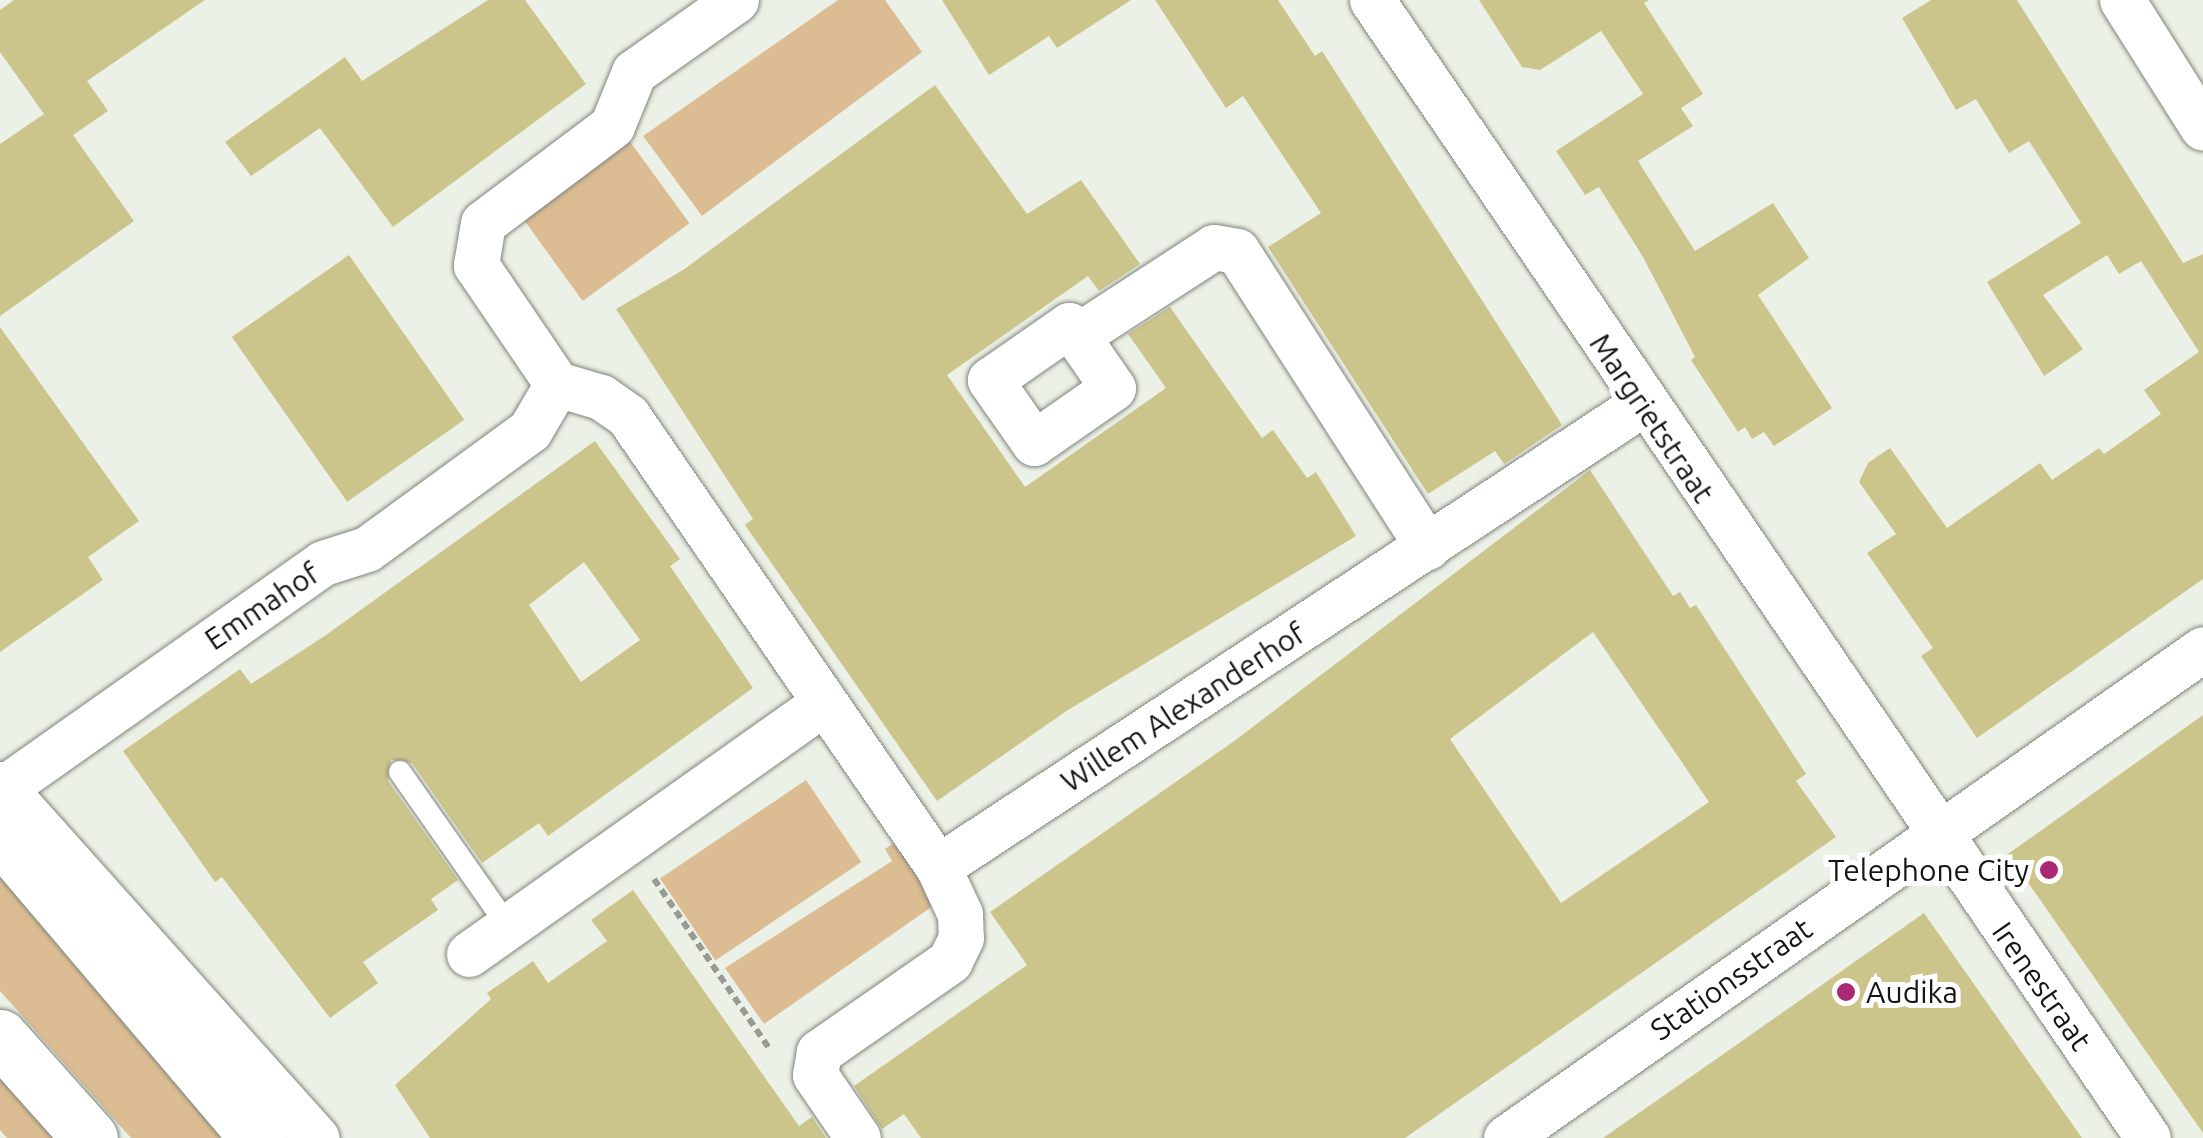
<!DOCTYPE html>
<style>
body{margin:0}
#map{position:relative;width:2203px;height:1138px;overflow:hidden;background:#ecf1e7;font-family:Ubuntu,sans-serif}
div>[style]{position:absolute}
.green>*{inset:0;background:#dcbd93;transform-origin:0 0}
.building>*{inset:0;background:#ccc58b;transform-origin:0 0}
.path>*{height:6px;margin-top:-3px;transform-origin:0;background:repeating-linear-gradient(90deg,#979b93 0 8px,transparent 0 13px)}
.roads{filter:drop-shadow(0 0 2px #80857c) drop-shadow(0 0 2px #80857c)}
.service>*{height:22px;margin:-11px;padding:0 11px;transform-origin:11px;border-radius:11px;background:#fff}
.minor>*{height:45px;margin:-22.5px;padding:0 22.5px;transform-origin:22.5px;border-radius:22.5px;background:#fff}
.secondary>*{height:55px;margin:-27.5px;padding:0 27.5px;transform-origin:27.5px;border-radius:27.5px;background:#fff}
.dots>*{width:28px;height:28px;translate:-50% -50%;box-sizing:border-box;border:5px solid #fff;border-radius:50%}
span{translate:-50% -50%;white-space:nowrap;text-align:center;line-height:1.15;-webkit-text-stroke:10px #fff;paint-order:stroke}
.street-label{font-size:30px;color:#141612}
.poi-label{font-size:30px;color:#141612}
.right{translate:-100% -50%;text-align:right}
.left{translate:0 -50%;text-align:left}
</style>
<div id="map">
<div class="green">
<i style="clip-path:polygon(838px 0,885px 0,922px 52px,702px 216px,643px 136px)"></i>
<i style="left:626px;top:136px;width:108px;height:132px;rotate:54deg"></i>
<i style="left:806px;top:780px;width:99px;height:176px;rotate:56deg"></i>
<i style="clip-path:polygon(897px 841px,940px 901px,764px 1024px,725px 968px,892px 861px,885px 849px)"></i>
<i style="clip-path:polygon(0 855px,252px 1138px,131px 1138px,0 991px)"></i>
<i style="clip-path:polygon(0 1047px,82px 1138px,7px 1138px,0 1130px)"></i>
</div>
<div class="building">
<i style="clip-path:polygon(14px 0,205px 0,87px 81px,108px 111px,73px 135px,134px 221px,0 316px,0 144px,44px 114px,0 52px,0 10px)"></i>
<i style="clip-path:polygon(488px 0,525px 0,586px 84px,393px 227px,320px 128px,251px 176px,225px 142px,345px 57px,362px 81px)"></i>
<i style="clip-path:polygon(942px 0,1131px 0,1057px 48px,1049px 36px,989px 75px)"></i>
<i style="clip-path:polygon(1155px 0,1278px 0,1315px 56px,1322px 51px,1562px 425px,1504px 464px,1495px 451px,1428px 494px,1268px 247px,1321px 213px,1243px 96px,1226px 108px)"></i>
<i style="clip-path:polygon(1479px 0,1649px 0,1644px 3px,1703px 94px,1681px 108px,1693px 126px,1638px 161px,1695px 251px,1773px 203px,1809px 258px,1758px 295px,1832px 408px,1774px 446px,1764px 432px,1752px 439px,1745px 427px,1738px 432px,1691px 360px,1695px 357px,1643px 257px,1599px 187px,1585px 195px,1556px 151px,1643px 94px,1601px 31px,1540px 70px,1522px 67px)"></i>
<i style="clip-path:polygon(1931px 0,2017px 0,2183px 263px,2203px 254px,2203px 579px,1977px 738px,1921px 656px,1933px 648px,1867px 553px,1896px 534px,1859px 482px,1868px 463px,1890px 448px,1947px 528px,2040px 463px,2052px 480px,2099px 448px,2104px 454px,2161px 414px,2144px 390px,2199px 352px,2141px 261px,2119px 274px,2107px 255px,2043px 295px,2083px 349px,2044px 376px,1987px 282px,2081px 223px,2029px 141px,2009px 153px,1976px 99px,1956px 110px,1902px 18px)"></i>
<i style="clip-path:polygon(935px 85px,1027px 214px,1081px 180px,1140px 264px,1099px 291px,1088px 276px,947px 375px,1025px 487px,1166px 388px,1128px 334px,1170px 307px,1262px 438px,1273px 430px,1307px 478px,1316px 472px,1356px 536px,1068px 710px,937px 801px,745px 525px,753px 519px,616px 309px,683px 270px)"></i>
<i style="left:349px;top:255px;width:201px;height:143px;rotate:55deg"></i>
<i style="clip-path:polygon(0 327px,139px 521px,88px 557px,103px 580px,0 652px)"></i>
<i style="clip-path:polygon(evenodd,595px 441px,680px 559px,670px 566px,753px 688px,548px 836px,539px 823px,482px 863px,412px 763px,391px 760px,388px 781px,458px 880px,431px 899px,438px 910px,363px 962px,378px 983px,330px 1018px,222px 877px,215px 882px,123px 751px,240px 669px,251px 684px,326px 635px,595px 441px,584px 562px,640px 640px,581px 682px,529px 605px,584px 562px)"></i>
<i style="clip-path:polygon(evenodd,1590px 470px,1673px 596px,1680px 592px,1690px 608px,1696px 605px,1806px 774px,1796px 781px,1836px 837px,1405px 1138px,921px 1138px,904px 1114px,882px 1129px,854px 1086px,1027px 965px,990px 912px,1237px 739px,1590px 470px,1593px 632px,1709px 802px,1561px 903px,1450px 739px,1593px 632px)"></i>
<i style="clip-path:polygon(2203px 715px,2203px 1133px,2008px 854px)"></i>
<i style="clip-path:polygon(633px 890px,799px 1126px,812px 1117px,826px 1138px,430px 1138px,395px 1085px,491px 999px,487px 993px,533px 961px,548px 983px,607px 941px,591px 920px)"></i>
<i style="clip-path:polygon(1924px 913px,2082px 1138px,1603px 1138px,1722px 1055px)"></i>
</div>
<div class="path">
<i style="left:654px;top:879px;width:208px;rotate:55.8deg"></i>
</div>
<div class="roads">
<div class="service">
<i style="left:400px;top:772px;width:188px;rotate:55deg"></i>
</div>
<div class="minor">
<i style="left:736px;top:0;width:125px;rotate:144.8deg"></i>
<i style="left:634px;top:72px;width:58px;rotate:112.2deg"></i>
<i style="left:612px;top:126px;width:161px;rotate:143.1deg"></i>
<i style="left:483px;top:223px;width:43px;rotate:99.5deg"></i>
<i style="left:476px;top:265px;width:144px;rotate:55.8deg"></i>
<i style="left:557px;top:384px;width:46px;rotate:16.5deg"></i>
<i style="left:601px;top:397px;width:33px;rotate:35deg"></i>
<i style="left:628px;top:416px;width:547px;rotate:55.5deg"></i>
<i style="left:938px;top:867px;width:52px;rotate:64.9deg"></i>
<i style="left:960px;top:914px;width:24px;rotate:88deg"></i>
<i style="left:961px;top:938px;width:25px;rotate:116deg"></i>
<i style="left:950px;top:961px;width:160px;rotate:145.2deg"></i>
<i style="left:819px;top:1052px;width:23px;rotate:100deg"></i>
<i style="left:815px;top:1075px;width:76px;rotate:55.7deg"></i>
<i style="left:1372px;top:0;width:1377px;rotate:55.71deg"></i>
<i style="left:2122px;top:0;width:151px;rotate:57.7deg"></i>
<i style="left:1077px;top:336px;width:63px;rotate:55.3deg"></i>
<i style="left:1113px;top:388px;width:96px;rotate:145.2deg"></i>
<i style="left:1034px;top:443px;width:77px;rotate:-124.9deg"></i>
<i style="left:990px;top:380px;width:96px;rotate:-34.8deg"></i>
<i style="left:1069px;top:325px;width:14px;rotate:54deg"></i>
<i style="left:1077px;top:336px;width:163px;rotate:-33deg"></i>
<i style="left:1214px;top:247px;width:23px;rotate:10deg"></i>
<i style="left:1237px;top:251px;width:352px;rotate:57.2deg"></i>
<i style="left:0;top:784px;width:475px;rotate:48.2deg"></i>
<i style="left:4px;top:788px;width:390px;rotate:-35.2deg"></i>
<i style="left:323px;top:563px;width:46px;rotate:-17.7deg"></i>
<i style="left:367px;top:549px;width:202px;rotate:-36.1deg"></i>
<i style="left:530px;top:430px;width:53px;rotate:-59.6deg"></i>
<i style="left:938px;top:867px;width:843px;rotate:-33.33deg"></i>
<i style="left:469px;top:954px;width:431px;rotate:-35.3deg"></i>
<i style="left:1506px;top:1138px;width:851px;rotate:-35.05deg"></i>
</div>
<div class="secondary">
<i style="left:0;top:834px;width:399px;rotate:49.7deg"></i>
<i style="left:0;top:1037px;width:135px;rotate:48.3deg"></i>
</div>
</div>
<div class="dots">
<i style="left:2049px;top:870px;background:#aa2874"></i>
<i style="left:1846px;top:992px;background:#aa2874"></i>
</div>
<div class="street-label">
<span style="left:1652px;top:418px;rotate:56deg">Margrietstraat</span>
<span style="left:262px;top:606px;rotate:-34deg">Emmahof</span>
<span style="left:1183px;top:707px;rotate:-33deg">Willem Alexanderhof</span>
<span style="left:1731px;top:979px;rotate:-35deg">Stationsstraat</span>
<span style="left:2042px;top:986px;rotate:55deg">Irenestraat</span>
</div>
<div class="poi-label">
<span class="right" style="left:2029px;top:870px">Telephone City</span>
<span class="left" style="left:1866px;top:992px">Audika</span>
</div>
</div>
